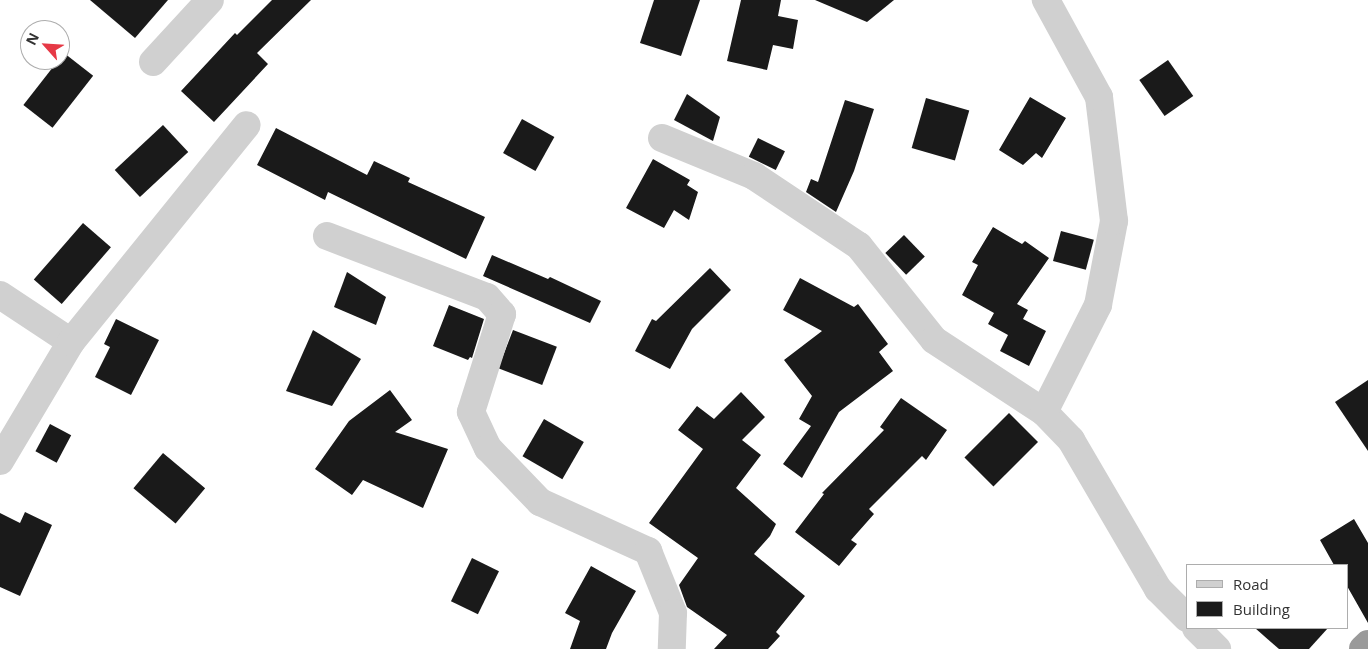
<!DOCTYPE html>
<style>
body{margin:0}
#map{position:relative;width:1368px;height:649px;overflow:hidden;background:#fff;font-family:"Open Sans",sans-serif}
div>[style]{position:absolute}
.building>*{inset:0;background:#1a1a1a;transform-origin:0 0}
.minor>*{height:28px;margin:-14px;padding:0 14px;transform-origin:14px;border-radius:14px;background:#d0d0d0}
.highway>*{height:28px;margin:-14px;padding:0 14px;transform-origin:14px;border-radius:14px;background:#9a9a9a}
span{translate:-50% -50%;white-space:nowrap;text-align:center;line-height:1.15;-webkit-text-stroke:5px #fff;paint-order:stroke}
.legend{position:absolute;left:1186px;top:564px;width:162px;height:65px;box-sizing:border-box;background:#fff;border:1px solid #adadad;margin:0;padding:6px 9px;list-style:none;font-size:15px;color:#333}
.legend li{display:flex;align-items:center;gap:10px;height:25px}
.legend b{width:25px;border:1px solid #adadad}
.north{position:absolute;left:20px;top:20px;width:50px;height:50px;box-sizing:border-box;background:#fff;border:1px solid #adadad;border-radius:50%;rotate:296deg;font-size:14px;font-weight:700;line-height:20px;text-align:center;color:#333}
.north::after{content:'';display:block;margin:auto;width:18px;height:22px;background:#e63946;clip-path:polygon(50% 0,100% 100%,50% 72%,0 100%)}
</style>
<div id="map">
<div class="building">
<i style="clip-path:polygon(90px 0,168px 0,135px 38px)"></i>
<i style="clip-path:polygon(272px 0,311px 0,257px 53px,268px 64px,214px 122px,181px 91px,235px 33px,237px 35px)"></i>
<i style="clip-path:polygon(654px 0,700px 0,681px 56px,640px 43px)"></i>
<i style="clip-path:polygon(741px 0,781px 0,778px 16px,798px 20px,793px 49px,773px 45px,767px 70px,727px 61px)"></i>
<i style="clip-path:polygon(815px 0,894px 0,867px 22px)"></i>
<i style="left:64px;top:53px;width:37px;height:66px;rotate:38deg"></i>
<i style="left:1168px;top:60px;width:44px;height:35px;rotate:55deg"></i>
<i style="clip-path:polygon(687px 94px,720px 117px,713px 141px,674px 120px)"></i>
<i style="clip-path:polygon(1030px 97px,1066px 118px,1042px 158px,1036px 153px,1023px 165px,999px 150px)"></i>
<i style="left:926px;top:98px;width:45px;height:52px;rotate:16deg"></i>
<i style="clip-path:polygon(845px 100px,874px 109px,854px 171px,836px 212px,806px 192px,811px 179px,818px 182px)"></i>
<i style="left:522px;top:119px;width:37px;height:39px;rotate:29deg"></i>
<i style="left:163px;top:125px;width:37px;height:66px;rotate:47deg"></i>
<i style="clip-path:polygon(276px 128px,367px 175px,374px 161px,410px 178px,408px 182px,485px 217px,466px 259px,328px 192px,325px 200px,257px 165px)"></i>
<i style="left:758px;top:138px;width:30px;height:21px;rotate:26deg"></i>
<i style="clip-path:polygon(653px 159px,690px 180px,687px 185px,698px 192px,689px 220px,674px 210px,664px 228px,626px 208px)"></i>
<i style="left:83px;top:223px;width:37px;height:75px;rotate:41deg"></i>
<i style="clip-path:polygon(993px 227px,1022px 244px,1025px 241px,1049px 258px,1017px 304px,1028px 310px,1023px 319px,1046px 331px,1029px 366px,1000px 351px,1008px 335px,988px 324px,994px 313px,962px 295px,978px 265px,972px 262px)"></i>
<i style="left:1061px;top:231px;width:34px;height:31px;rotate:15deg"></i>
<i style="left:904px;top:235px;width:30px;height:26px;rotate:46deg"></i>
<i style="clip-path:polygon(492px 255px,548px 279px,550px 277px,601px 301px,590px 323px,483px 276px)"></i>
<i style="clip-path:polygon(710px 268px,731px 290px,692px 329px,670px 369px,635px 351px,652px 319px,656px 321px)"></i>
<i style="clip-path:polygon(347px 272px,386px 297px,376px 325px,334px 307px)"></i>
<i style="clip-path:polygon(800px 278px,854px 307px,858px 304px,888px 344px,879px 352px,893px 371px,839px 412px,802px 478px,783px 464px,811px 426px,799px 419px,812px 396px,784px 360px,822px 331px,783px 310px)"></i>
<i style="clip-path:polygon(449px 305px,484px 319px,472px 358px,470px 357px,468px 360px,433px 346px)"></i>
<i style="clip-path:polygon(116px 319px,159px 340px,131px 395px,95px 377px,110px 347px,104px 344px)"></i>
<i style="clip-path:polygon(313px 330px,361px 359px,332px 406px,286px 391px)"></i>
<i style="left:513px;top:330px;width:47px;height:41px;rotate:21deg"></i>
<i style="clip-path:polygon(1368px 380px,1368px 451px,1335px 402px)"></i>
<i style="clip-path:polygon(390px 390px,412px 420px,395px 432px,448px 449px,423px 508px,363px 480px,352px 495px,315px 469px,349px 421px)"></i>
<i style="clip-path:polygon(741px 392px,765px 417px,742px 440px,761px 455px,736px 488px,776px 524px,770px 536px,754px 554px,805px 596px,776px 632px,780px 636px,768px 649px,714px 649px,727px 635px,687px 607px,679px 585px,698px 558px,649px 523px,703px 449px,678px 430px,697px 406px,714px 419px)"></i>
<i style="clip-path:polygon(901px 398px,947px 430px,926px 460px,922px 456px,869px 509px,874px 514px,851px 540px,857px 544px,839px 566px,795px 532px,824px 494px,822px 493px,884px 430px,880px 427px)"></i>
<i style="left:1009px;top:413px;width:41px;height:63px;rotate:45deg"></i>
<i style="left:544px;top:419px;width:46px;height:43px;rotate:30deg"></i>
<i style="left:50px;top:424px;width:24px;height:31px;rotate:28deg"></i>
<i style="left:163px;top:453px;width:55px;height:46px;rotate:40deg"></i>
<i style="clip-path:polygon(25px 512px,52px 525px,20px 596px,0 587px,0 513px,20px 523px)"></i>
<i style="clip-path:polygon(1354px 519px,1368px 543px,1368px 623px,1347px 586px,1347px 565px,1334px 565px,1320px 540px)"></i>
<i style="left:472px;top:558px;width:30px;height:48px;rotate:26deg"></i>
<i style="clip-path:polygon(591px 566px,636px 591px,612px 633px,606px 649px,570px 649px,580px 621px,565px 613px)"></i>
<i style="clip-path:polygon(1255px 628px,1328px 628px,1309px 649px,1279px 649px)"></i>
</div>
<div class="minor">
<i style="left:153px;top:62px;width:84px;rotate:-47.4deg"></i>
<i style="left:662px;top:138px;width:100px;rotate:22.4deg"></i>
<i style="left:754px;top:176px;width:126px;rotate:33.7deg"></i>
<i style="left:859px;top:246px;width:120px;rotate:51.4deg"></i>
<i style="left:934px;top:340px;width:131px;rotate:33.2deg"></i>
<i style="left:1044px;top:412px;width:39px;rotate:46deg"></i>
<i style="left:1071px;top:440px;width:173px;rotate:59.7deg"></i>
<i style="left:1158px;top:589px;width:41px;rotate:45deg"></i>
<i style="left:327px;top:236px;width:171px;rotate:20.9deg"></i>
<i style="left:487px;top:297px;width:23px;rotate:49deg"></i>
<i style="left:502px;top:314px;width:103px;rotate:107.6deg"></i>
<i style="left:471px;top:412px;width:40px;rotate:65deg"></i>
<i style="left:488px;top:448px;width:75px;rotate:46.1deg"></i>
<i style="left:540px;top:502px;width:119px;rotate:24.4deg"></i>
<i style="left:648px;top:551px;width:67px;rotate:68deg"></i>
<i style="left:673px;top:613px;width:36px;rotate:92deg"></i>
<i style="left:0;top:295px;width:85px;rotate:33.5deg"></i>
<i style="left:1044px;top:412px;width:120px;rotate:-63.2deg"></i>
<i style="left:1098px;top:305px;width:86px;rotate:-79.2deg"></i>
<i style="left:1114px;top:221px;width:125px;rotate:-96.9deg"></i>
<i style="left:1099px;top:97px;width:111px;rotate:-118.7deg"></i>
<i style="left:0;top:461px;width:139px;rotate:-59.2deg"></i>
<i style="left:71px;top:342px;width:279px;rotate:-51deg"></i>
<i style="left:1196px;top:628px;width:30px;rotate:45deg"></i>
</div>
<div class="highway">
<i style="left:1363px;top:649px;width:7px;rotate:-45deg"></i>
</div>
<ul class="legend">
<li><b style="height:6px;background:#d0d0d0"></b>Road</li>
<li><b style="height:14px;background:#1a1a1a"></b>Building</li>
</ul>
<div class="north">N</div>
</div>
